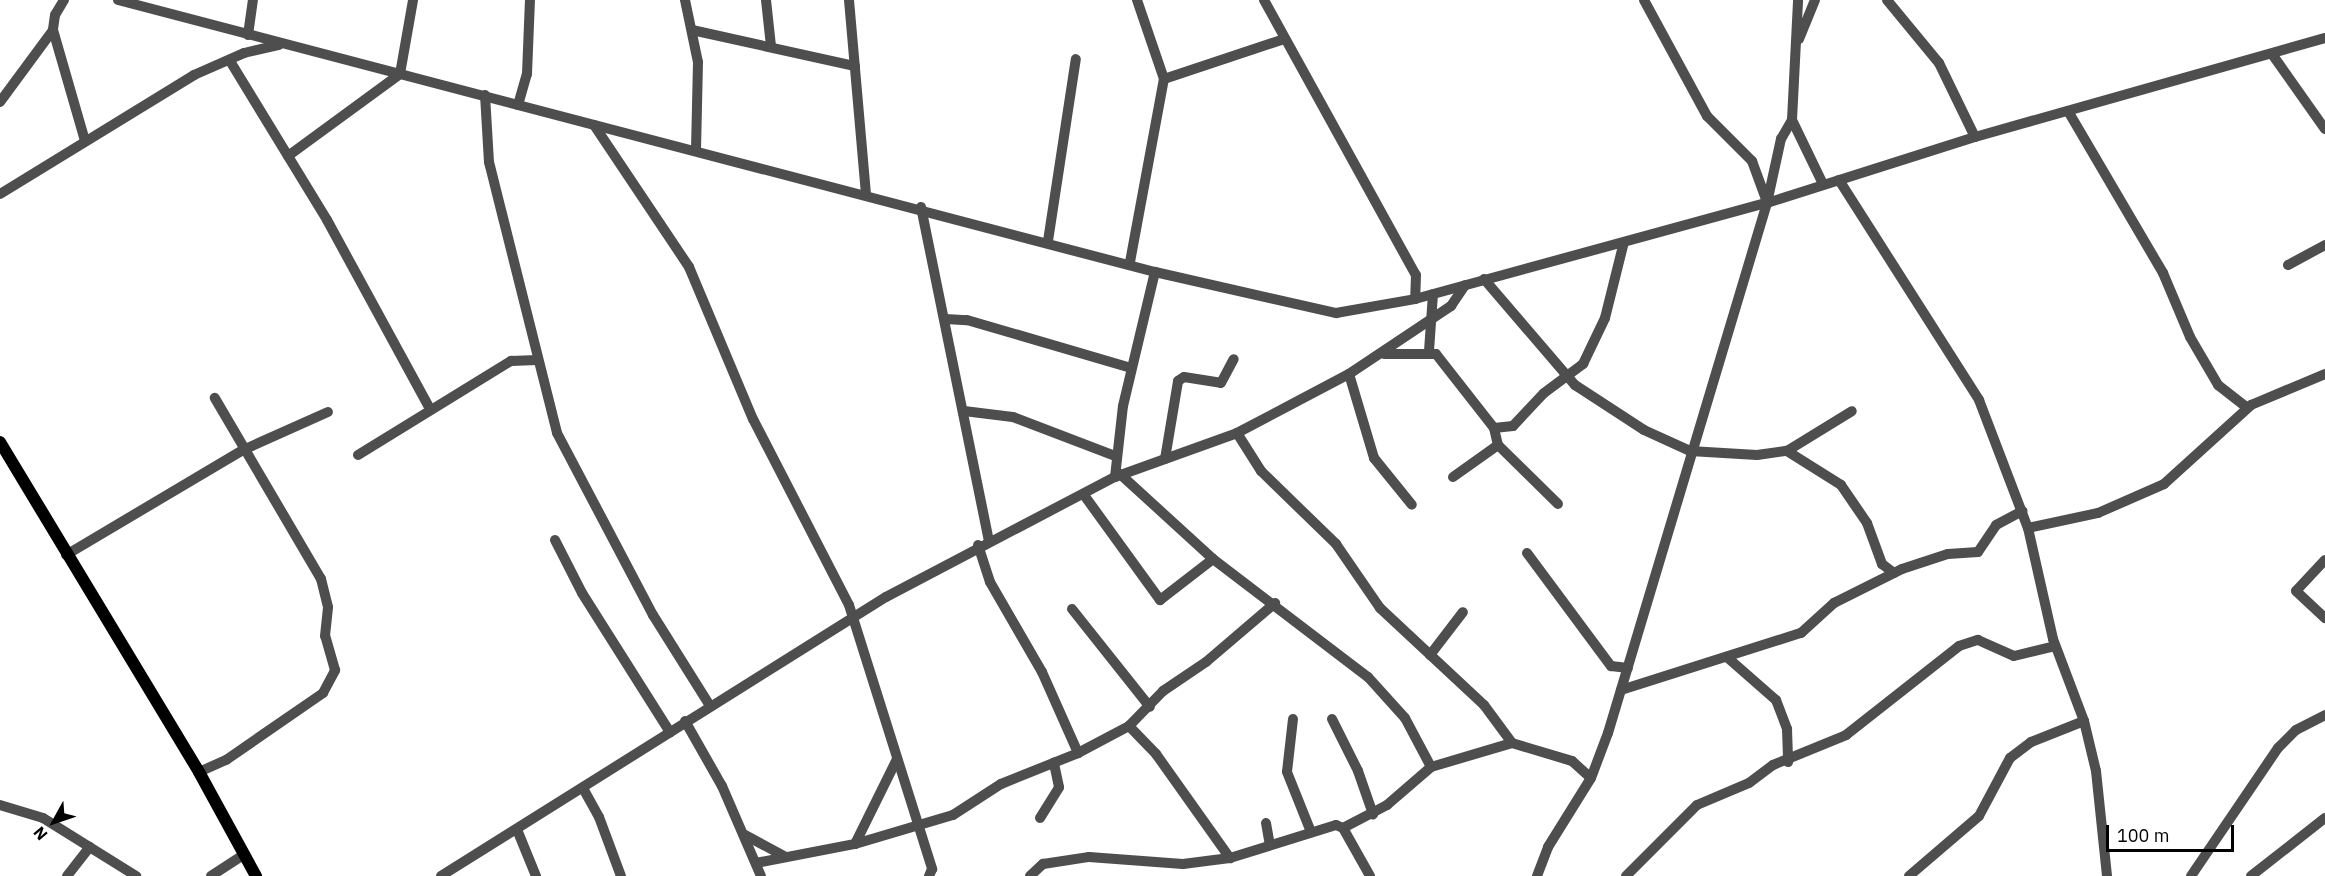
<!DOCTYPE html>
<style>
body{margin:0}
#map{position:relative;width:2325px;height:876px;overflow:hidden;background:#fff;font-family:"IBM Plex Sans",sans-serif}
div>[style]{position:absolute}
.minor>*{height:10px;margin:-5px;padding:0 5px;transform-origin:5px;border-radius:5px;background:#4e4e4e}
.major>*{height:12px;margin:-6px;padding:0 6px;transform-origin:6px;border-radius:6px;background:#000}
span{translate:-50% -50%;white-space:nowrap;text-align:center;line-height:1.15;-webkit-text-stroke:6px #fff;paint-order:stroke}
.north{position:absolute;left:24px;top:792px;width:60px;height:60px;-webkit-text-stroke:4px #fff;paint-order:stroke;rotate:230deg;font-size:16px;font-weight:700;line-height:24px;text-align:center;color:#000}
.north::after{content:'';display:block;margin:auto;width:21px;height:27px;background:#000;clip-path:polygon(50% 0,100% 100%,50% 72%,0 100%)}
.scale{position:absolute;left:2106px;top:825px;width:128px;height:27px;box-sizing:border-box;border:3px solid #000;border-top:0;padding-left:8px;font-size:18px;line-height:21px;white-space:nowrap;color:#000;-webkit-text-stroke:4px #fff;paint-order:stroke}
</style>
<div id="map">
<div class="minor">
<i style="left:64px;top:0;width:17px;rotate:121deg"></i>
<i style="left:55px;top:15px;width:15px;rotate:98deg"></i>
<i style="left:53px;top:30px;width:116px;rotate:73.9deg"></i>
<i style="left:118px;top:0;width:1072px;rotate:14.7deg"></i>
<i style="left:1155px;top:272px;width:186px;rotate:12.8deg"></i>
<i style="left:1336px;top:313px;width:80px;rotate:-10deg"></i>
<i style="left:1415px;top:299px;width:365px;rotate:-15.3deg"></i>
<i style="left:1767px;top:203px;width:218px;rotate:-17.6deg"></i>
<i style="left:1975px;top:137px;width:364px;rotate:-15.8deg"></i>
<i style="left:685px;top:0;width:63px;rotate:78.2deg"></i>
<i style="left:698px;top:62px;width:87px;rotate:91.3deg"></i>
<i style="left:766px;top:0;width:46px;rotate:83.8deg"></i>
<i style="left:849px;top:0;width:194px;rotate:85deg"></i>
<i style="left:1137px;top:0;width:83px;rotate:71.1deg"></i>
<i style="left:1264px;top:0;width:314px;rotate:61.1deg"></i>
<i style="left:1416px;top:275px;width:24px;rotate:92deg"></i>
<i style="left:1644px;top:0;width:132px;rotate:61.5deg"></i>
<i style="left:1707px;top:116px;width:64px;rotate:45deg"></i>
<i style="left:1752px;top:161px;width:44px;rotate:69.9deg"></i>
<i style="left:1887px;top:0;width:82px;rotate:50.5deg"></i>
<i style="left:1939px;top:63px;width:82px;rotate:64.1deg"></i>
<i style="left:692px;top:30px;width:167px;rotate:12.5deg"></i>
<i style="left:248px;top:35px;width:35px;rotate:-82deg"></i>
<i style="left:1799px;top:39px;width:42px;rotate:-67.7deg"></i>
<i style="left:2272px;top:54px;width:92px;rotate:54.8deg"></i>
<i style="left:230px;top:61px;width:186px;rotate:58.6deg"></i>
<i style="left:327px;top:220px;width:215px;rotate:61.4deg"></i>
<i style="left:485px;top:95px;width:67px;rotate:86.6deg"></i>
<i style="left:489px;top:162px;width:279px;rotate:75.9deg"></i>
<i style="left:557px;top:433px;width:206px;rotate:62.2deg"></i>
<i style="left:653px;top:615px;width:107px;rotate:57.9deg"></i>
<i style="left:0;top:102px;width:89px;rotate:-53.6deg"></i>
<i style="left:518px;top:105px;width:32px;rotate:-74deg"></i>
<i style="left:527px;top:74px;width:74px;rotate:-87.7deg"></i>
<i style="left:2068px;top:111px;width:188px;rotate:59.6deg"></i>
<i style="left:2163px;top:273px;width:69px;rotate:67.1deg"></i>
<i style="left:2190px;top:337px;width:56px;rotate:59.7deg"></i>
<i style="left:2218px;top:385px;width:37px;rotate:38deg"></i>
<i style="left:1792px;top:120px;width:71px;rotate:64.2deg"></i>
<i style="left:594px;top:125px;width:171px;rotate:56.2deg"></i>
<i style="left:689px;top:267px;width:165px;rotate:67.2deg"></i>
<i style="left:753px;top:419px;width:209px;rotate:62.7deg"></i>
<i style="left:849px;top:605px;width:277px;rotate:72.5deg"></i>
<i style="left:932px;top:869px;width:8px;rotate:113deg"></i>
<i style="left:288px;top:156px;width:139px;rotate:-36.2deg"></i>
<i style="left:400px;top:74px;width:75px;rotate:-80deg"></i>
<i style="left:1839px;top:180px;width:261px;rotate:57.5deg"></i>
<i style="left:1979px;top:400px;width:137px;rotate:69.1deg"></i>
<i style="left:2028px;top:528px;width:114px;rotate:77.3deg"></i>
<i style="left:2053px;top:639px;width:88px;rotate:69.3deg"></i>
<i style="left:2084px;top:721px;width:51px;rotate:76.5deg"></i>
<i style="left:2096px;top:771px;width:106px;rotate:84deg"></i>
<i style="left:0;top:194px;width:228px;rotate:-31.5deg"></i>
<i style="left:194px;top:75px;width:55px;rotate:-23.7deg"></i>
<i style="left:244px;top:53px;width:36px;rotate:-13deg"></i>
<i style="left:921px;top:207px;width:341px;rotate:78.5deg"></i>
<i style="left:1048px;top:241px;width:184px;rotate:-81.3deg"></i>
<i style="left:1130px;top:262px;width:186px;rotate:-79.5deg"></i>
<i style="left:1164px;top:79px;width:126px;rotate:-18.4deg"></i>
<i style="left:2288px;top:265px;width:42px;rotate:-28.4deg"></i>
<i style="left:1484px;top:279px;width:140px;rotate:49.4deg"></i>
<i style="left:1575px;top:385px;width:82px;rotate:33.1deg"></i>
<i style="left:1644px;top:430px;width:51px;rotate:24.5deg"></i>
<i style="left:1690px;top:451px;width:67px;rotate:3.4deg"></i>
<i style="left:1757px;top:455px;width:30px;rotate:-8deg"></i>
<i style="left:1787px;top:451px;width:76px;rotate:-31.6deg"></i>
<i style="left:945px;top:319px;width:22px;rotate:3deg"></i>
<i style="left:967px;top:320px;width:171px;rotate:16.3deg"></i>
<i style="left:1429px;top:351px;width:57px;rotate:-86deg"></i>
<i style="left:1384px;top:354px;width:52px"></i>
<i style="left:1436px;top:354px;width:94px;rotate:51.9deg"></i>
<i style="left:1494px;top:428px;width:17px;rotate:77deg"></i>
<i style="left:1498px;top:445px;width:84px;rotate:44.5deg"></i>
<i style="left:1349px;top:374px;width:88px;rotate:73.4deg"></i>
<i style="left:1374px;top:458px;width:60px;rotate:51deg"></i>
<i style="left:964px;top:411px;width:49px;rotate:7deg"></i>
<i style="left:1013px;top:417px;width:109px;rotate:20.9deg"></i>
<i style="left:1494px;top:428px;width:19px;rotate:-6deg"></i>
<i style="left:1513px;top:426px;width:45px;rotate:-46.8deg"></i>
<i style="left:1544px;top:393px;width:49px;rotate:-36.6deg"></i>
<i style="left:1583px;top:364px;width:51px;rotate:-64.4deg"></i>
<i style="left:1605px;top:318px;width:78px;rotate:-76deg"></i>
<i style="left:1237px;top:433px;width:45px;rotate:57.7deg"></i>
<i style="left:1261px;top:471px;width:105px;rotate:44.2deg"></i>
<i style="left:1336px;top:544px;width:78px;rotate:55.5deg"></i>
<i style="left:1380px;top:608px;width:142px;rotate:43deg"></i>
<i style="left:1484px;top:705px;width:47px;rotate:53.6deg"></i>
<i style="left:1512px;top:743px;width:63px;rotate:16.7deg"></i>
<i style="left:1572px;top:761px;width:25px;rotate:42deg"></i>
<i style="left:1787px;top:451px;width:64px;rotate:32.2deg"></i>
<i style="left:1841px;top:485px;width:46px;rotate:55.6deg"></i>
<i style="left:1867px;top:523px;width:44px;rotate:69.9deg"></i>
<i style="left:1882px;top:564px;width:15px;rotate:37deg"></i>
<i style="left:358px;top:455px;width:180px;rotate:-31.6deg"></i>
<i style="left:511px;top:361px;width:26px;rotate:-2deg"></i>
<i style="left:1165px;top:459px;width:79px;rotate:-80.5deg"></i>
<i style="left:1178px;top:381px;width:7px;rotate:-34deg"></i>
<i style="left:1184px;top:377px;width:37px;rotate:9deg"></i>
<i style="left:1221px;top:383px;width:27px;rotate:-62deg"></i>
<i style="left:1120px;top:474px;width:126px;rotate:42.4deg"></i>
<i style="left:1213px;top:559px;width:195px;rotate:37.3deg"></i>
<i style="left:1368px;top:677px;width:55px;rotate:47.9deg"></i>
<i style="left:1405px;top:718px;width:55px;rotate:62deg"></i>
<i style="left:1115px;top:477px;width:71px;rotate:-83.6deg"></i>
<i style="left:1123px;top:406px;width:138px;rotate:-76.6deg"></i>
<i style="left:1453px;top:477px;width:55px;rotate:-35.4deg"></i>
<i style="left:1084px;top:495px;width:130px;rotate:54.1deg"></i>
<i style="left:1160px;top:600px;width:67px;rotate:-37.7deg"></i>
<i style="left:2028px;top:528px;width:72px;rotate:-12.1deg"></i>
<i style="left:2098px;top:513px;width:72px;rotate:-23.7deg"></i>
<i style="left:2164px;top:484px;width:118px;rotate:-42.2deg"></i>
<i style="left:2251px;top:405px;width:80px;rotate:-22.7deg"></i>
<i style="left:555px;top:540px;width:59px;rotate:63deg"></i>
<i style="left:582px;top:593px;width:165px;rotate:57.7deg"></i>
<i style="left:978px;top:545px;width:39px;rotate:72deg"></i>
<i style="left:990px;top:582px;width:104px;rotate:60deg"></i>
<i style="left:1042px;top:672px;width:89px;rotate:66deg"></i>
<i style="left:1527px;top:553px;width:141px;rotate:53.4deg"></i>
<i style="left:1611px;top:666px;width:17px;rotate:7deg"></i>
<i style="left:66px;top:555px;width:206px;rotate:-30.7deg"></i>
<i style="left:243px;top:450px;width:93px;rotate:-24.1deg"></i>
<i style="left:2325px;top:560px;width:42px;rotate:133.1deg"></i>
<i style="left:2296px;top:591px;width:40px;rotate:43deg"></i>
<i style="left:1072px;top:609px;width:125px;rotate:51.5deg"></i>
<i style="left:1430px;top:655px;width:54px;rotate:-52.5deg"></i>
<i style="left:1728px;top:658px;width:64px;rotate:41.2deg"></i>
<i style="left:1776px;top:700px;width:31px;rotate:69deg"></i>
<i style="left:1787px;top:729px;width:33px;rotate:88deg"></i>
<i style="left:1621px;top:690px;width:189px;rotate:-17.6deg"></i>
<i style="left:1801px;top:633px;width:45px;rotate:-42.3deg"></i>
<i style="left:1834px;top:603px;width:76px;rotate:-26.6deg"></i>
<i style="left:1902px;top:569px;width:48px;rotate:-18.1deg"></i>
<i style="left:1948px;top:554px;width:30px;rotate:-4deg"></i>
<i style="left:1978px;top:552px;width:32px;rotate:-56deg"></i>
<i style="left:1996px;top:525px;width:30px;rotate:-28deg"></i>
<i style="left:1293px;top:719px;width:53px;rotate:96.5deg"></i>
<i style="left:1287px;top:772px;width:65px;rotate:68.2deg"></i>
<i style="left:1332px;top:719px;width:58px;rotate:63.4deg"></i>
<i style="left:1358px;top:771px;width:46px;rotate:70.8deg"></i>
<i style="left:685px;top:721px;width:75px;rotate:60.4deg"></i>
<i style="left:722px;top:786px;width:98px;rotate:66.6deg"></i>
<i style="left:1129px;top:726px;width:39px;rotate:46deg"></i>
<i style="left:1156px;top:754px;width:128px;rotate:54.6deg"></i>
<i style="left:199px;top:772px;width:30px;rotate:-24deg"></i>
<i style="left:226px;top:760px;width:118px;rotate:-34.6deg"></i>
<i style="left:323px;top:693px;width:26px;rotate:-62deg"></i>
<i style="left:335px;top:670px;width:35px;rotate:-106deg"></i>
<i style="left:325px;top:636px;width:29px;rotate:-84deg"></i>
<i style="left:328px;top:607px;width:29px;rotate:-104deg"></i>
<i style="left:321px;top:579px;width:210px;rotate:-120.4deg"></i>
<i style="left:584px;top:790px;width:31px;rotate:61deg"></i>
<i style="left:599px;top:817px;width:63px;rotate:69.6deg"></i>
<i style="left:0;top:805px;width:45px;rotate:16.8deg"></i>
<i style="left:43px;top:818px;width:110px;rotate:31.9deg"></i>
<i style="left:1040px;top:818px;width:36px;rotate:-58deg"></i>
<i style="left:1059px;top:787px;width:25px;rotate:-102deg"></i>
<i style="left:1266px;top:823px;width:22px;rotate:80deg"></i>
<i style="left:1343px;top:828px;width:50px;rotate:-27.6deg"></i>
<i style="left:1387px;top:805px;width:58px;rotate:-40.8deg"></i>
<i style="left:1431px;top:767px;width:84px;rotate:-16.5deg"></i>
<i style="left:518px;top:832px;width:48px;rotate:67.8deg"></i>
<i style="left:745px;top:835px;width:44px;rotate:28.3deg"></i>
<i style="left:855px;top:844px;width:95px;rotate:-63.7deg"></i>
<i style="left:756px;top:863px;width:101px;rotate:-10.9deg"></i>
<i style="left:855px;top:844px;width:102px;rotate:-16.5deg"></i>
<i style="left:953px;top:815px;width:57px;rotate:-32.9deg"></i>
<i style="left:1001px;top:784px;width:83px;rotate:-21.9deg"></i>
<i style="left:1078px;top:753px;width:58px;rotate:-27.9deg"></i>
<i style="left:1129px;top:726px;width:49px;rotate:-45.8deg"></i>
<i style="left:1163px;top:691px;width:52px;rotate:-34deg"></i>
<i style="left:1206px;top:662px;width:91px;rotate:-40.5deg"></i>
<i style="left:67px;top:876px;width:37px;rotate:-52deg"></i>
<i style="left:211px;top:876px;width:38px;rotate:-33deg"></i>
<i style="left:441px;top:876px;width:525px;rotate:-32.09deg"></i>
<i style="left:886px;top:597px;width:259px;rotate:-27.7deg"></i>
<i style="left:1115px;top:477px;width:130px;rotate:-19.8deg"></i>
<i style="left:1237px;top:433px;width:127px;rotate:-27.8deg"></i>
<i style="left:1349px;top:374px;width:123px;rotate:-33.7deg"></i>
<i style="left:1451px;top:306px;width:25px;rotate:-56deg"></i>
<i style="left:1030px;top:876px;width:18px;rotate:-43deg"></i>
<i style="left:1043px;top:864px;width:47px;rotate:-8.7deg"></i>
<i style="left:1089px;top:857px;width:94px;rotate:4.3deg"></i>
<i style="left:1183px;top:864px;width:47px;rotate:-7.3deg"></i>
<i style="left:1230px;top:858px;width:111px;rotate:-17.3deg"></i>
<i style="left:1336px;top:825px;width:8px;rotate:23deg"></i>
<i style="left:1343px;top:828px;width:55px;rotate:60.6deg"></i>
<i style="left:1537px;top:876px;width:31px;rotate:-69deg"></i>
<i style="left:1548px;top:847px;width:81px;rotate:-58.1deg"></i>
<i style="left:1591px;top:778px;width:48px;rotate:-69.3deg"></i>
<i style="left:1608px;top:733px;width:553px;rotate:-73.3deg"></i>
<i style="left:1767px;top:203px;width:66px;rotate:-77.7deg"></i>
<i style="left:1781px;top:139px;width:22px;rotate:-60deg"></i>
<i style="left:1792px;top:120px;width:120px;rotate:-87.1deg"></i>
<i style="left:1626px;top:876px;width:100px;rotate:-45deg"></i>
<i style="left:1697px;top:805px;width:56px;rotate:-22.9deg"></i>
<i style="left:1749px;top:783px;width:30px;rotate:-37deg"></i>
<i style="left:1773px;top:765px;width:79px;rotate:-22.3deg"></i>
<i style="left:1846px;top:735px;width:144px;rotate:-38.2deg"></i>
<i style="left:1959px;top:646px;width:20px;rotate:-18deg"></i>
<i style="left:1978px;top:640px;width:39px;rotate:24deg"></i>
<i style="left:2014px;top:656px;width:42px;rotate:-13.7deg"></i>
<i style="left:1909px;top:876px;width:92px;rotate:-40.6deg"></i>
<i style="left:1979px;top:816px;width:66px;rotate:-61.9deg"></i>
<i style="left:2010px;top:758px;width:26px;rotate:-37deg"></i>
<i style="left:2031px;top:742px;width:57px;rotate:-21.6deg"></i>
<i style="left:2191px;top:876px;width:155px;rotate:-55.8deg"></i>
<i style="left:2278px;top:748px;width:25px;rotate:-45deg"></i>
<i style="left:2296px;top:730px;width:33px;rotate:-27deg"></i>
<i style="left:2251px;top:876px;width:94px;rotate:-38.1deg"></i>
</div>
<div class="major">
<i style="left:0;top:442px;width:385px;rotate:58.9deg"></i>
<i style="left:199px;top:772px;width:119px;rotate:61.3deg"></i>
</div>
<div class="north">N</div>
<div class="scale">100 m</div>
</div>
